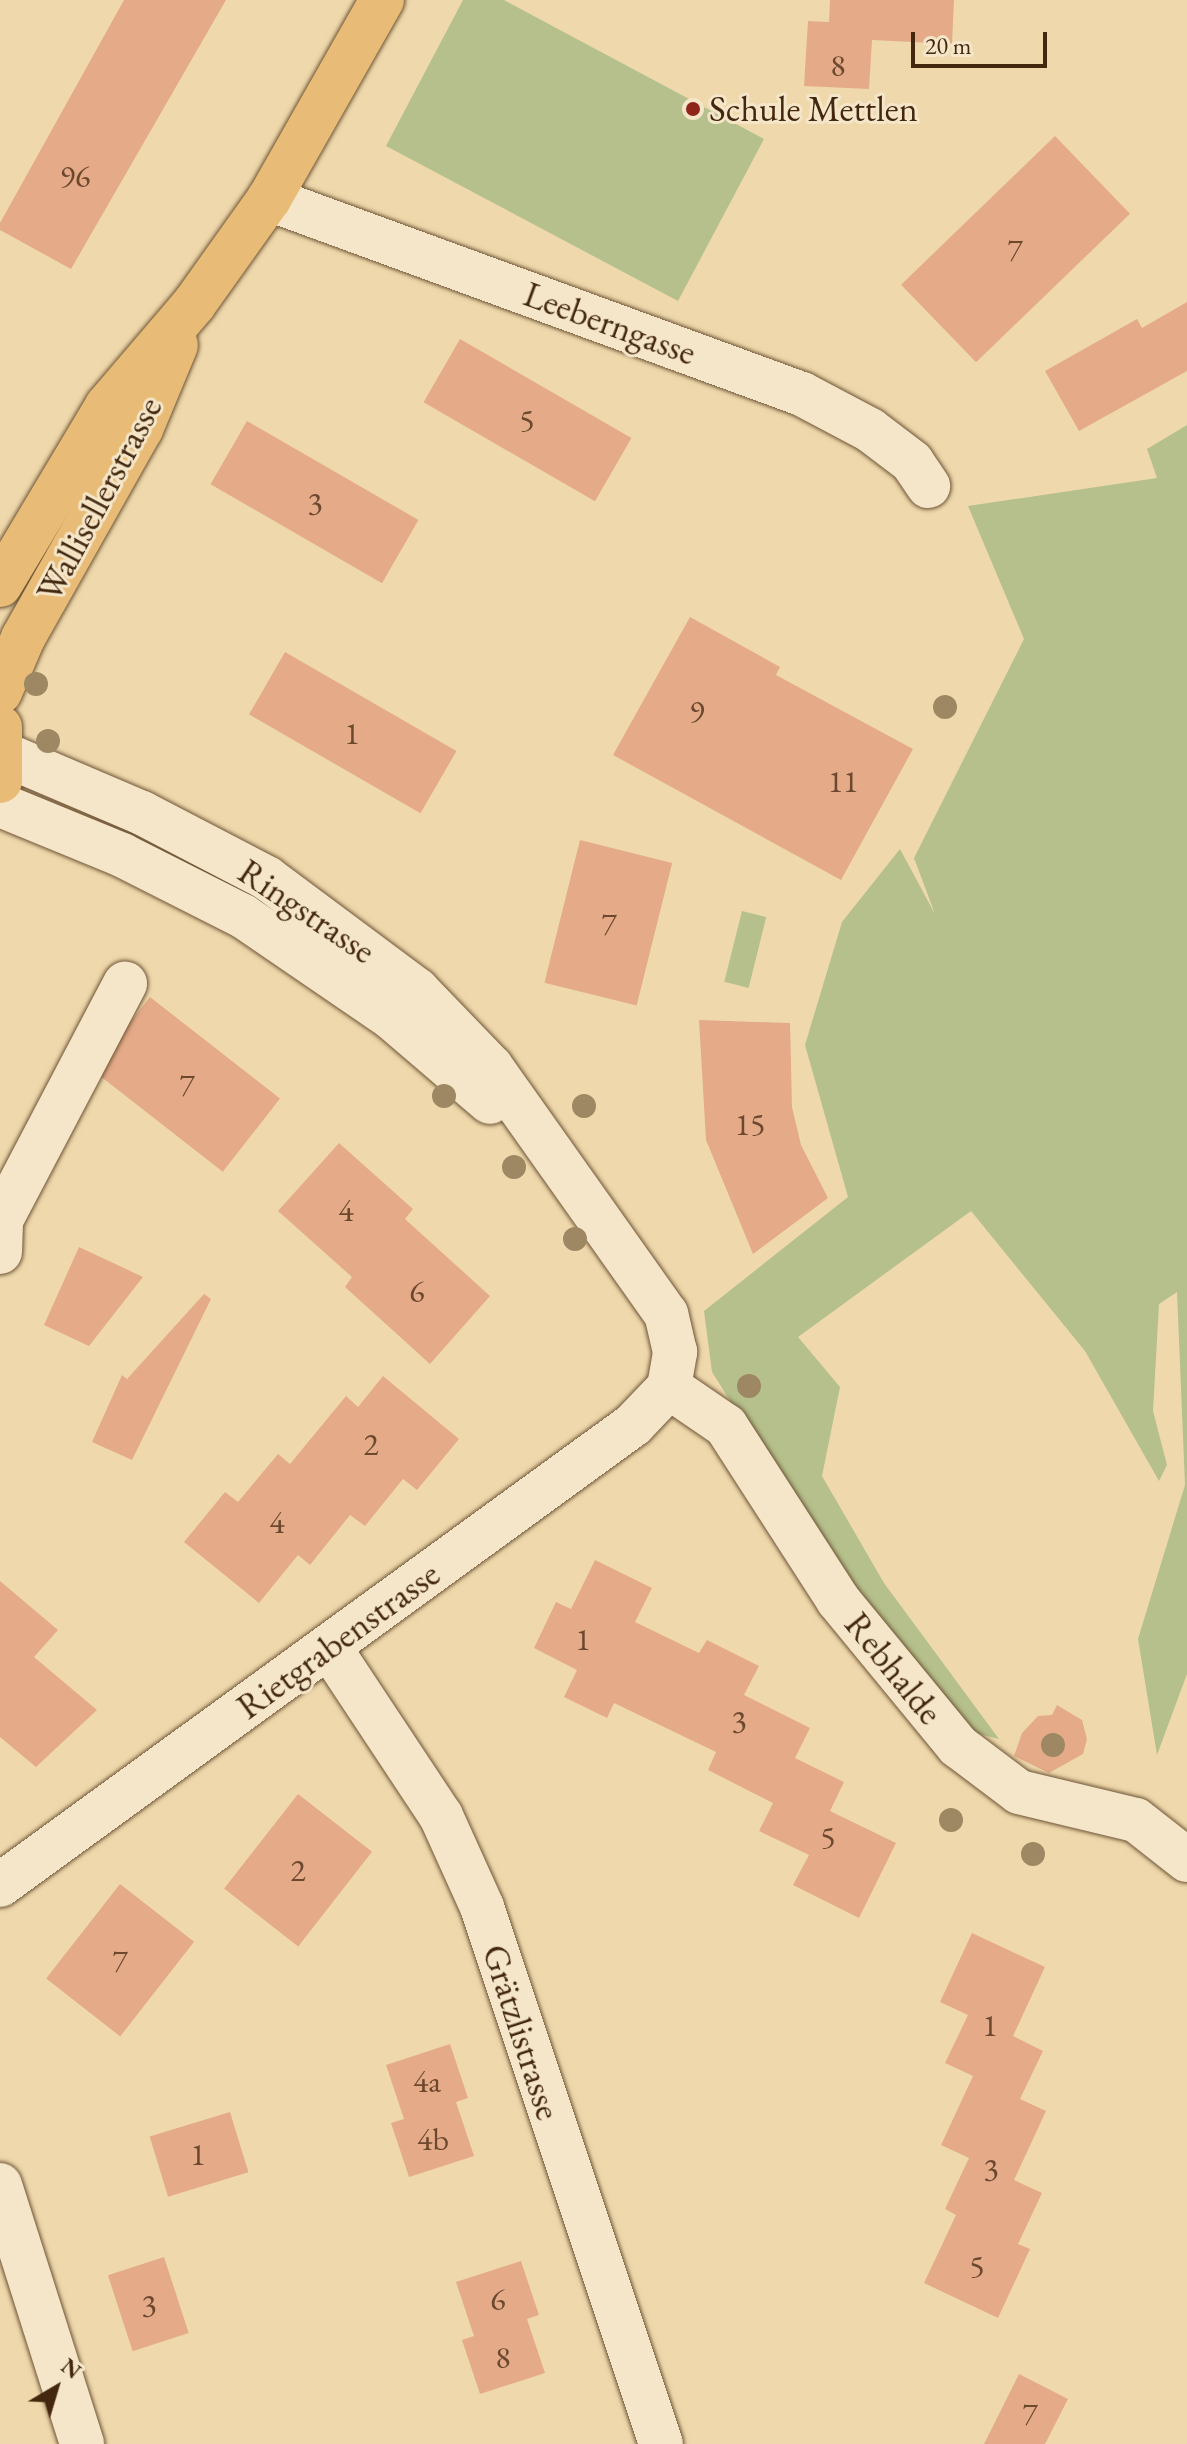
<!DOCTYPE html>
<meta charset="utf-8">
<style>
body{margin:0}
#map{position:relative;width:1187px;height:2444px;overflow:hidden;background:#efd9ac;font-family:"EB Garamond",serif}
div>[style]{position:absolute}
.green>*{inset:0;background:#b5c08c;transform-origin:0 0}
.building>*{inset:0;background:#e5ab89;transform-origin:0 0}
.roads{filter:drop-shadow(0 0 2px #6e5436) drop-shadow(0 0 2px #6e5436)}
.minor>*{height:44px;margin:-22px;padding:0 22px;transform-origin:22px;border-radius:22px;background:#f5e6c9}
.major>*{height:44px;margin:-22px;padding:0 22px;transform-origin:22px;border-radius:22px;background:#e8bc76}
.trees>*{width:24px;height:24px;margin:-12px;border-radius:50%;background:#9d8863}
.dots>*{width:22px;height:22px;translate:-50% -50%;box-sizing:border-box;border:4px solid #f5e6c9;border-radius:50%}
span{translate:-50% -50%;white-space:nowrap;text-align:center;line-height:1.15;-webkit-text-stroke:6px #f5e6c9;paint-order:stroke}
.number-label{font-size:32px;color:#6c492e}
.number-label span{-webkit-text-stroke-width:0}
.poi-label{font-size:36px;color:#43280f}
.left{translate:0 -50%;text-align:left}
.street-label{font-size:36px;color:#43280f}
.north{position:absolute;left:16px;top:2348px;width:80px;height:80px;-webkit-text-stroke:6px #f5e6c9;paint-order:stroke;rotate:38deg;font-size:22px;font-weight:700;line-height:32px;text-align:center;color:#43280f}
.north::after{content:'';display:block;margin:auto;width:28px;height:36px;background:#43280f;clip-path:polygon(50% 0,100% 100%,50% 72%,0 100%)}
.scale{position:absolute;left:911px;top:32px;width:136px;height:36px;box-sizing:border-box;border:4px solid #43280f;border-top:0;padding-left:10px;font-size:24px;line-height:28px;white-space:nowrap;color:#43280f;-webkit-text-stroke:6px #f5e6c9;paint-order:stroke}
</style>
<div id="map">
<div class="green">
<i style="clip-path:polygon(463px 0,504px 0,764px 139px,678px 301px,386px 146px)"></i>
<i style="clip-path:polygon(1187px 425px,1187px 1674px,1157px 1755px,1138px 1639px,1185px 1485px,1177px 1292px,1159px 1304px,1153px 1411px,1167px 1465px,1159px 1481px,1085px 1351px,971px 1211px,798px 1337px,840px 1387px,822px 1476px,884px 1583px,999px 1739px,971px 1732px,831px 1561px,712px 1372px,704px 1311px,848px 1197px,805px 1045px,842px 922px,900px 849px,935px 914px,914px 858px,1024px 639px,968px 506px,1157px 478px,1147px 449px)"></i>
<i style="left:742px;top:911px;width:25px;height:73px;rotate:14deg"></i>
</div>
<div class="building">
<i style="clip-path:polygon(124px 0,226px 0,71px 269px,0 230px,0 223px)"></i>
<i style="clip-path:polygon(830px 0,954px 0,952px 44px,872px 40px,869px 89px,804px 86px,808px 21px,829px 22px)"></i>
<i style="left:1055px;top:136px;width:108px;height:214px;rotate:46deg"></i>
<i style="clip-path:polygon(1187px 302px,1187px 371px,1079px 431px,1045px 371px,1137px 319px,1142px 328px)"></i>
<i style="left:460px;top:339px;width:198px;height:73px;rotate:30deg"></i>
<i style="left:247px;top:421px;width:198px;height:73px;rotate:30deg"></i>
<i style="clip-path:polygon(690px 617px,780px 667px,776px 675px,913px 749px,841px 880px,613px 755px)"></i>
<i style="left:285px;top:652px;width:198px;height:72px;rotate:30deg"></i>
<i style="left:580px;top:840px;width:95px;height:147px;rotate:14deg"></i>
<i style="left:150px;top:997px;width:165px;height:93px;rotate:38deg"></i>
<i style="clip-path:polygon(699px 1020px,790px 1023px,792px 1107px,801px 1145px,828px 1198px,753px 1254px,706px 1140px)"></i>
<i style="clip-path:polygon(339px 1143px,413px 1209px,405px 1219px,490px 1296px,430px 1364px,345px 1287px,352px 1277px,278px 1211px)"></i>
<i style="clip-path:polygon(79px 1247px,143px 1277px,89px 1346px,44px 1325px)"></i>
<i style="clip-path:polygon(204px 1294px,211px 1299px,132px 1460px,92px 1442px,122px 1375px,127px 1379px)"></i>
<i style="clip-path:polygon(383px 1376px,459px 1439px,417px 1490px,403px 1479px,365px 1526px,350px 1515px,310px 1565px,298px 1555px,259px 1603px,184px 1542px,225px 1492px,238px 1502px,278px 1454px,290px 1464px,346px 1396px,358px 1407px)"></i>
<i style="clip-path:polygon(595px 1560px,652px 1588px,635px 1622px,699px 1653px,707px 1640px,759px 1666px,744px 1695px,810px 1728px,795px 1758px,844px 1782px,830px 1811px,896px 1843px,859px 1918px,793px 1885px,809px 1855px,759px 1831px,773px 1803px,708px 1770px,716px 1752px,614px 1703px,607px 1718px,564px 1697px,577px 1670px,534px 1648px,556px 1602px,571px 1609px)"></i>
<i style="clip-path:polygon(0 1581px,58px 1630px,34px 1657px,97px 1710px,36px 1767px,0 1737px)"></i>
<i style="clip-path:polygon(1057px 1705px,1082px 1720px,1087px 1739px,1083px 1754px,1049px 1773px,1014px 1756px,1022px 1733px,1038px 1716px,1052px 1715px)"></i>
<i style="left:298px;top:1794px;width:94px;height:120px;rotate:38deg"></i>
<i style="left:120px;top:1884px;width:94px;height:120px;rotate:38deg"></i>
<i style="clip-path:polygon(972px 1933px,1045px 1967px,1013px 2036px,1043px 2051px,1020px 2099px,1046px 2111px,1014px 2180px,1042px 2193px,1018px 2244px,1030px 2249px,998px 2318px,924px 2283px,956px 2215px,945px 2209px,969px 2158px,941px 2145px,973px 2076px,945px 2063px,968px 2015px,940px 2002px)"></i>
<i style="clip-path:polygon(450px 2044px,468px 2098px,456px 2102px,474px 2156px,409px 2177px,391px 2123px,404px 2119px,386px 2065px)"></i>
<i style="left:230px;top:2112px;width:63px;height:84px;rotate:73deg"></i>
<i style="left:164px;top:2257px;width:80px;height:59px;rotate:72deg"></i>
<i style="clip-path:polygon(521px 2261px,539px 2315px,527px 2319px,545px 2373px,480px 2394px,462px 2340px,474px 2336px,456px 2282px)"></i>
<i style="clip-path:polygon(1019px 2374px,1068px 2399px,1045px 2444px,984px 2444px)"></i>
</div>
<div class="roads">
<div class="minor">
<i style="left:269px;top:199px;width:568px;rotate:20.1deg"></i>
<i style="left:802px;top:394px;width:77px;rotate:27.9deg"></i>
<i style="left:870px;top:430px;width:53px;rotate:37.3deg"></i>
<i style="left:912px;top:462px;width:29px;rotate:56deg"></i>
<i style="left:0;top:805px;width:132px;rotate:22.3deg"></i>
<i style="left:122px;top:855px;width:136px;rotate:26.8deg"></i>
<i style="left:243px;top:916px;width:181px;rotate:34.4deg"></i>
<i style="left:392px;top:1018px;width:129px;rotate:40.6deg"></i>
<i style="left:0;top:1252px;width:32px;rotate:-88deg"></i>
<i style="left:1px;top:1220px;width:267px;rotate:-62.3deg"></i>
<i style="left:669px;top:1387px;width:69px;rotate:34.4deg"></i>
<i style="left:726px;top:1426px;width:207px;rotate:57.2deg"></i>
<i style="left:838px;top:1600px;width:189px;rotate:50.6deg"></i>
<i style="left:958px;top:1746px;width:76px;rotate:37deg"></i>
<i style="left:1019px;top:1792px;width:120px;rotate:13.5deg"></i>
<i style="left:1136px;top:1820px;width:65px;rotate:38.1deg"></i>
<i style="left:329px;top:1647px;width:203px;rotate:56.5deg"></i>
<i style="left:441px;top:1816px;width:100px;rotate:65.7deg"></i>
<i style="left:482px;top:1907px;width:566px;rotate:71.57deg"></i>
<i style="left:0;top:1885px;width:782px;rotate:-36.01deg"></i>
<i style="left:633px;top:1425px;width:52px;rotate:-46.5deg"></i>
<i style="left:669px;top:1387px;width:36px;rotate:-80deg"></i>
<i style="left:675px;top:1352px;width:39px;rotate:-103deg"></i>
<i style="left:666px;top:1314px;width:303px;rotate:-125.3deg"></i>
<i style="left:491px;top:1067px;width:107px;rotate:-133.9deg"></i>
<i style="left:417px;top:990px;width:187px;rotate:-143.3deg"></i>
<i style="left:267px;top:878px;width:141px;rotate:-152.5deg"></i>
<i style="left:142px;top:813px;width:150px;rotate:-156.9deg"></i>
<i style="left:0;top:2185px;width:272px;rotate:72.4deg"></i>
</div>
<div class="major">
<i style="left:0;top:585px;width:209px;rotate:-59.1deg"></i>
<i style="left:107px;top:406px;width:134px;rotate:-49.5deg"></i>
<i style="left:194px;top:304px;width:129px;rotate:-54.5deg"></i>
<i style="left:269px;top:199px;width:229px;rotate:-60.4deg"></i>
<i style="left:0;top:692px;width:59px;rotate:-66.9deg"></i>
<i style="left:23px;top:638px;width:240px;rotate:-60.6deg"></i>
<i style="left:141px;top:429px;width:91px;rotate:-67.4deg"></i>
<i style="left:0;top:727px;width:54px;rotate:90deg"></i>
</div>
</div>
<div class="trees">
<i style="left:36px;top:684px"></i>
<i style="left:945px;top:707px"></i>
<i style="left:48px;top:741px"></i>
<i style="left:444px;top:1096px"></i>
<i style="left:584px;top:1106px"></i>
<i style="left:514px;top:1167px"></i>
<i style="left:575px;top:1239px"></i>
<i style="left:749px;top:1386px"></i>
<i style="left:1053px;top:1745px"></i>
<i style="left:951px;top:1820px"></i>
<i style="left:1033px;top:1854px"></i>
</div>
<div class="dots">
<i style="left:693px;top:109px;background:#8f2418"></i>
</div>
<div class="number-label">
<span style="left:838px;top:65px">8</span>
<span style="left:75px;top:176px">96</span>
<span style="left:1015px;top:249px">7</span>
<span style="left:527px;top:420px">5</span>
<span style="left:315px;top:503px">3</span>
<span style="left:697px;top:711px">9</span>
<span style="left:352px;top:733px">1</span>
<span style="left:843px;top:781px">11</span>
<span style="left:609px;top:923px">7</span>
<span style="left:187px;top:1084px">7</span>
<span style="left:750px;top:1124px">15</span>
<span style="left:346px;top:1210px">4</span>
<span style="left:417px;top:1291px">6</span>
<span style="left:371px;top:1444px">2</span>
<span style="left:277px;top:1522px">4</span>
<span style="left:583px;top:1639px">1</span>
<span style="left:739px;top:1721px">3</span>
<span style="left:828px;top:1837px">5</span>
<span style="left:298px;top:1870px">2</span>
<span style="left:120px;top:1960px">7</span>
<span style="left:990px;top:2025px">1</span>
<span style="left:427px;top:2081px">4a</span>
<span style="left:433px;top:2139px">4b</span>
<span style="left:198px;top:2154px">1</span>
<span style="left:991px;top:2169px">3</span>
<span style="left:977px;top:2266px">5</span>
<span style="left:498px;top:2299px">6</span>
<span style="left:149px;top:2305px">3</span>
<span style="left:503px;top:2357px">8</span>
<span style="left:1030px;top:2413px">7</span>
</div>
<div class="poi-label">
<span class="left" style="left:709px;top:109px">Schule Mettlen</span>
</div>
<div class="street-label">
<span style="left:610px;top:323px;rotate:20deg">Leeberngasse</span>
<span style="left:99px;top:499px;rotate:-62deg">Wallisellerstrasse</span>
<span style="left:307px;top:911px;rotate:34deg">Ringstrasse</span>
<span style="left:338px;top:1640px;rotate:-36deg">Rietgrabenstrasse</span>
<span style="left:894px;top:1668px;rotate:51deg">Rebhalde</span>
<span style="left:522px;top:2032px;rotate:72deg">Grätzlistrasse</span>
</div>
<div class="north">N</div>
<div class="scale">20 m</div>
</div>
